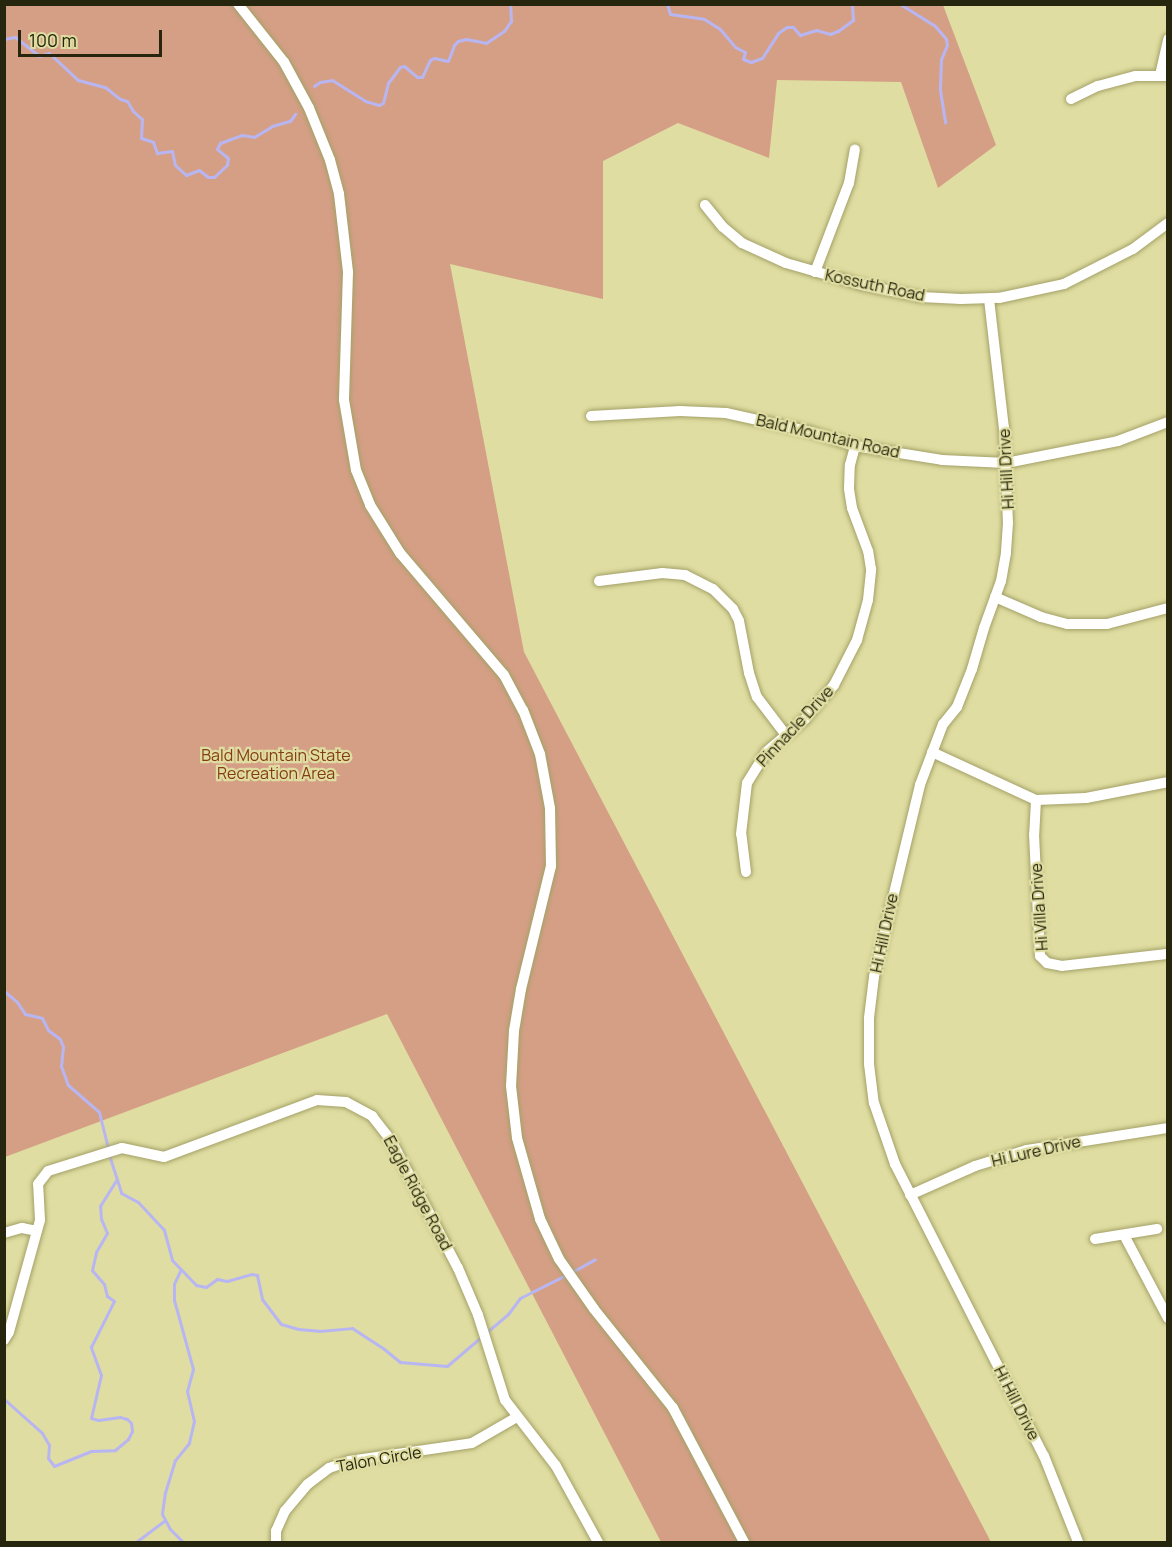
<!DOCTYPE html>
<style>
body{margin:0}
#map{position:relative;width:1172px;height:1547px;overflow:hidden;background:#dfdda1;font-family:Manrope,sans-serif}
div>[style]{position:absolute}
.green>*{inset:0;background:#d59f86}
.stream>*{height:3px;margin:-1.5px;padding:0 1.5px;transform-origin:1.5px;border-radius:1.5px;background:#b8b6f2}
.roads{filter:drop-shadow(0 0 2px #a4a168) drop-shadow(0 0 2px #a4a168)}
.street>*{height:10px;margin:-5px;padding:0 5px;transform-origin:5px;border-radius:5px;background:#fff}
span{translate:-50% -50%;white-space:nowrap;text-align:center;line-height:1.15;-webkit-text-stroke:4.5px #dfdda1;paint-order:stroke}
.street-label{font-size:16px;color:#26250d}
.park-label{font-size:16px;color:#853b11}
.frame{position:absolute;inset:0;border:6px solid #26250d;pointer-events:none}
.scale{position:absolute;left:18px;top:30px;width:144px;height:27px;box-sizing:border-box;border:3px solid #26250d;border-top:0;padding-left:8px;font-size:18px;line-height:21px;white-space:nowrap;color:#26250d;-webkit-text-stroke:4px #dfdda1;paint-order:stroke}
</style>
<div id="map">
<div class="green">
<i style="clip-path:polygon(5px 5px,943px 5px,996px 145px,938px 188px,901px 82px,777px 80px,769px 158px,678px 123px,603px 161px,603px 299px,450px 264px,524px 652px,991px 1542px,661px 1542px,387px 1014px,5px 1157px)"></i>
</div>
<div class="stream">
<i style="left:667px;top:4px;width:10px;rotate:73deg"></i>
<i style="left:670px;top:14px;width:34px;rotate:8deg"></i>
<i style="left:704px;top:19px;width:19px;rotate:32deg"></i>
<i style="left:720px;top:29px;width:23px;rotate:50deg"></i>
<i style="left:735px;top:47px;width:11px;rotate:27deg"></i>
<i style="left:745px;top:52px;width:7px;rotate:106deg"></i>
<i style="left:743px;top:59px;width:9px;rotate:21deg"></i>
<i style="left:751px;top:62px;width:12px;rotate:-20deg"></i>
<i style="left:762px;top:58px;width:30px;rotate:-57deg"></i>
<i style="left:778px;top:33px;width:11px;rotate:-34deg"></i>
<i style="left:787px;top:27px;width:6px"></i>
<i style="left:793px;top:27px;width:11px;rotate:49deg"></i>
<i style="left:800px;top:35px;width:17px;rotate:-17deg"></i>
<i style="left:816px;top:30px;width:15px;rotate:16deg"></i>
<i style="left:830px;top:34px;width:9px;rotate:-21deg"></i>
<i style="left:838px;top:31px;width:19px;rotate:-36deg"></i>
<i style="left:853px;top:20px;width:16px;rotate:-94deg"></i>
<i style="left:900px;top:4px;width:40px;rotate:32deg"></i>
<i style="left:934px;top:25px;width:18px;rotate:49deg"></i>
<i style="left:946px;top:39px;width:6px;rotate:81deg"></i>
<i style="left:947px;top:45px;width:15px;rotate:113deg"></i>
<i style="left:941px;top:59px;width:31px;rotate:92deg"></i>
<i style="left:940px;top:90px;width:33px;rotate:81deg"></i>
<i style="left:4px;top:39px;width:11px;rotate:-10deg"></i>
<i style="left:15px;top:37px;width:31px;rotate:38deg"></i>
<i style="left:39px;top:56px;width:10px;rotate:-17deg"></i>
<i style="left:49px;top:53px;width:40px;rotate:43deg"></i>
<i style="left:78px;top:80px;width:28px;rotate:15deg"></i>
<i style="left:105px;top:87px;width:19px;rotate:39deg"></i>
<i style="left:120px;top:99px;width:7px;rotate:16deg"></i>
<i style="left:127px;top:101px;width:12px;rotate:59deg"></i>
<i style="left:133px;top:111px;width:12px;rotate:42deg"></i>
<i style="left:142px;top:119px;width:19px;rotate:93deg"></i>
<i style="left:141px;top:138px;width:13px;rotate:18deg"></i>
<i style="left:153px;top:142px;width:12px;rotate:70deg"></i>
<i style="left:157px;top:153px;width:15px;rotate:-8deg"></i>
<i style="left:172px;top:151px;width:14px;rotate:78deg"></i>
<i style="left:175px;top:165px;width:15px;rotate:42deg"></i>
<i style="left:186px;top:175px;width:14px;rotate:-21deg"></i>
<i style="left:199px;top:170px;width:11px;rotate:38deg"></i>
<i style="left:208px;top:177px;width:6px"></i>
<i style="left:214px;top:177px;width:18px;rotate:-43deg"></i>
<i style="left:227px;top:165px;width:7px;rotate:-82deg"></i>
<i style="left:228px;top:158px;width:14px;rotate:-141deg"></i>
<i style="left:217px;top:149px;width:7px;rotate:-63deg"></i>
<i style="left:220px;top:143px;width:23px;rotate:-20deg"></i>
<i style="left:242px;top:135px;width:12px;rotate:9deg"></i>
<i style="left:254px;top:137px;width:21px;rotate:-31deg"></i>
<i style="left:272px;top:126px;width:19px;rotate:-16deg"></i>
<i style="left:290px;top:121px;width:9px;rotate:-54deg"></i>
<i style="left:314px;top:86px;width:7px;rotate:-34deg"></i>
<i style="left:320px;top:82px;width:12px;rotate:-9deg"></i>
<i style="left:332px;top:80px;width:39px;rotate:32deg"></i>
<i style="left:365px;top:101px;width:15px;rotate:16deg"></i>
<i style="left:379px;top:105px;width:4px;rotate:-27deg"></i>
<i style="left:383px;top:103px;width:21px;rotate:-76deg"></i>
<i style="left:388px;top:83px;width:20px;rotate:-53deg"></i>
<i style="left:400px;top:67px;width:4px;rotate:-14deg"></i>
<i style="left:404px;top:66px;width:17px;rotate:40deg"></i>
<i style="left:417px;top:77px;width:5px"></i>
<i style="left:422px;top:77px;width:19px;rotate:-65deg"></i>
<i style="left:430px;top:60px;width:4px;rotate:-27deg"></i>
<i style="left:434px;top:58px;width:14px;rotate:12deg"></i>
<i style="left:448px;top:61px;width:17px;rotate:-69deg"></i>
<i style="left:454px;top:45px;width:6px;rotate:-45deg"></i>
<i style="left:458px;top:41px;width:8px;rotate:-14deg"></i>
<i style="left:466px;top:39px;width:20px;rotate:11deg"></i>
<i style="left:486px;top:43px;width:22px;rotate:-34deg"></i>
<i style="left:504px;top:31px;width:12px;rotate:-55deg"></i>
<i style="left:511px;top:21px;width:17px;rotate:-93deg"></i>
<i style="left:4px;top:991px;width:17px;rotate:40deg"></i>
<i style="left:17px;top:1002px;width:14px;rotate:56deg"></i>
<i style="left:25px;top:1014px;width:17px;rotate:13deg"></i>
<i style="left:42px;top:1018px;width:13px;rotate:63deg"></i>
<i style="left:48px;top:1030px;width:15px;rotate:37deg"></i>
<i style="left:60px;top:1039px;width:9px;rotate:69deg"></i>
<i style="left:63px;top:1047px;width:19px;rotate:96deg"></i>
<i style="left:61px;top:1066px;width:20px;rotate:70deg"></i>
<i style="left:68px;top:1085px;width:41px;rotate:41.1deg"></i>
<i style="left:99px;top:1112px;width:37px;rotate:76deg"></i>
<i style="left:109px;top:1155px;width:40px;rotate:72deg"></i>
<i style="left:121px;top:1193px;width:19px;rotate:28deg"></i>
<i style="left:138px;top:1202px;width:38px;rotate:47deg"></i>
<i style="left:164px;top:1230px;width:31px;rotate:75deg"></i>
<i style="left:172px;top:1260px;width:35px;rotate:46deg"></i>
<i style="left:196px;top:1285px;width:10px;rotate:11deg"></i>
<i style="left:206px;top:1287px;width:14px;rotate:-36deg"></i>
<i style="left:217px;top:1279px;width:10px;rotate:11deg"></i>
<i style="left:227px;top:1281px;width:25px;rotate:-16deg"></i>
<i style="left:251px;top:1274px;width:6px;rotate:9deg"></i>
<i style="left:257px;top:1275px;width:25px;rotate:78deg"></i>
<i style="left:262px;top:1299px;width:31px;rotate:53deg"></i>
<i style="left:281px;top:1324px;width:18px;rotate:16deg"></i>
<i style="left:298px;top:1329px;width:21px;rotate:5deg"></i>
<i style="left:319px;top:1331px;width:33px;rotate:-5deg"></i>
<i style="left:352px;top:1328px;width:38px;rotate:33deg"></i>
<i style="left:384px;top:1349px;width:21px;rotate:39deg"></i>
<i style="left:400px;top:1362px;width:47px;rotate:4.9deg"></i>
<i style="left:447px;top:1366px;width:80px;rotate:-40.4deg"></i>
<i style="left:508px;top:1314px;width:20px;rotate:-53deg"></i>
<i style="left:520px;top:1298px;width:51px;rotate:-26.6deg"></i>
<i style="left:180px;top:1271px;width:14px;rotate:115deg"></i>
<i style="left:174px;top:1284px;width:16px;rotate:90deg"></i>
<i style="left:174px;top:1300px;width:72px;rotate:74.6deg"></i>
<i style="left:193px;top:1369px;width:23px;rotate:105deg"></i>
<i style="left:187px;top:1391px;width:31px;rotate:77deg"></i>
<i style="left:194px;top:1421px;width:23px;rotate:103deg"></i>
<i style="left:189px;top:1443px;width:22px;rotate:129deg"></i>
<i style="left:175px;top:1460px;width:34px;rotate:107deg"></i>
<i style="left:165px;top:1492px;width:22px;rotate:98deg"></i>
<i style="left:162px;top:1514px;width:17px;rotate:62deg"></i>
<i style="left:170px;top:1529px;width:18px;rotate:45deg"></i>
<i style="left:572px;top:1272px;width:26px;rotate:-29deg"></i>
<i style="left:4px;top:1399px;width:51px;rotate:41.8deg"></i>
<i style="left:42px;top:1433px;width:14px;rotate:60deg"></i>
<i style="left:49px;top:1445px;width:13px;rotate:94deg"></i>
<i style="left:48px;top:1458px;width:10px;rotate:53deg"></i>
<i style="left:54px;top:1466px;width:40px;rotate:-22deg"></i>
<i style="left:91px;top:1451px;width:24px;rotate:-2deg"></i>
<i style="left:115px;top:1450px;width:17px;rotate:-40deg"></i>
<i style="left:128px;top:1439px;width:9px;rotate:-63deg"></i>
<i style="left:132px;top:1431px;width:8px;rotate:-97deg"></i>
<i style="left:131px;top:1423px;width:6px;rotate:-135deg"></i>
<i style="left:127px;top:1419px;width:7px;rotate:-164deg"></i>
<i style="left:120px;top:1417px;width:22px;rotate:172deg"></i>
<i style="left:98px;top:1420px;width:7px;rotate:-164deg"></i>
<i style="left:91px;top:1418px;width:44px;rotate:-76.9deg"></i>
<i style="left:101px;top:1375px;width:30px;rotate:-110deg"></i>
<i style="left:91px;top:1347px;width:51px;rotate:-63.4deg"></i>
<i style="left:114px;top:1301px;width:9px;rotate:-144deg"></i>
<i style="left:107px;top:1296px;width:12px;rotate:-104deg"></i>
<i style="left:104px;top:1284px;width:18px;rotate:-131deg"></i>
<i style="left:92px;top:1270px;width:18px;rotate:-77deg"></i>
<i style="left:96px;top:1252px;width:22px;rotate:-60deg"></i>
<i style="left:107px;top:1233px;width:15px;rotate:-113deg"></i>
<i style="left:101px;top:1219px;width:13px;rotate:-94deg"></i>
<i style="left:100px;top:1206px;width:31px;rotate:-58deg"></i>
<i style="left:136px;top:1542px;width:35px;rotate:-37deg"></i>
</div>
<div class="roads">
<div class="street">
<i style="left:238px;top:4px;width:74px;rotate:51.6deg"></i>
<i style="left:284px;top:62px;width:52px;rotate:61.5deg"></i>
<i style="left:309px;top:108px;width:56px;rotate:68deg"></i>
<i style="left:330px;top:160px;width:35px;rotate:75deg"></i>
<i style="left:339px;top:194px;width:79px;rotate:83.4deg"></i>
<i style="left:348px;top:272px;width:128px;rotate:91.8deg"></i>
<i style="left:344px;top:400px;width:71px;rotate:80.3deg"></i>
<i style="left:356px;top:470px;width:38px;rotate:68deg"></i>
<i style="left:370px;top:505px;width:57px;rotate:58deg"></i>
<i style="left:400px;top:553px;width:160px;rotate:49.6deg"></i>
<i style="left:504px;top:675px;width:40px;rotate:62deg"></i>
<i style="left:523px;top:710px;width:47px;rotate:68.9deg"></i>
<i style="left:540px;top:754px;width:55px;rotate:79.5deg"></i>
<i style="left:550px;top:808px;width:58px;rotate:89deg"></i>
<i style="left:551px;top:866px;width:127px;rotate:103.7deg"></i>
<i style="left:521px;top:989px;width:43px;rotate:99.5deg"></i>
<i style="left:514px;top:1031px;width:55px;rotate:93.1deg"></i>
<i style="left:511px;top:1086px;width:52px;rotate:83.4deg"></i>
<i style="left:517px;top:1138px;width:84px;rotate:74.1deg"></i>
<i style="left:540px;top:1219px;width:44px;rotate:64.6deg"></i>
<i style="left:559px;top:1259px;width:61px;rotate:55deg"></i>
<i style="left:594px;top:1309px;width:127px;rotate:51.4deg"></i>
<i style="left:673px;top:1408px;width:152px;rotate:62.1deg"></i>
<i style="left:1160px;top:75px;width:37px;rotate:-77deg"></i>
<i style="left:1071px;top:99px;width:30px;rotate:-26deg"></i>
<i style="left:1098px;top:86px;width:39px;rotate:-15deg"></i>
<i style="left:1136px;top:76px;width:32px"></i>
<i style="left:705px;top:205px;width:28px;rotate:51deg"></i>
<i style="left:723px;top:227px;width:25px;rotate:40deg"></i>
<i style="left:742px;top:243px;width:48px;rotate:24.4deg"></i>
<i style="left:786px;top:263px;width:79px;rotate:16.1deg"></i>
<i style="left:862px;top:285px;width:60px;rotate:11.5deg"></i>
<i style="left:921px;top:297px;width:40px;rotate:2.9deg"></i>
<i style="left:961px;top:299px;width:38px;rotate:-2deg"></i>
<i style="left:999px;top:298px;width:66px;rotate:-12.2deg"></i>
<i style="left:1064px;top:284px;width:77px;rotate:-26.9deg"></i>
<i style="left:1133px;top:249px;width:44px;rotate:-36.6deg"></i>
<i style="left:815px;top:272px;width:95px;rotate:-69.1deg"></i>
<i style="left:849px;top:183px;width:34px;rotate:-80deg"></i>
<i style="left:989px;top:299px;width:130px;rotate:83.4deg"></i>
<i style="left:1004px;top:428px;width:95px;rotate:87.6deg"></i>
<i style="left:1008px;top:523px;width:30px;rotate:94deg"></i>
<i style="left:1006px;top:553px;width:28px;rotate:100deg"></i>
<i style="left:1001px;top:581px;width:50px;rotate:109.9deg"></i>
<i style="left:984px;top:628px;width:43px;rotate:106.3deg"></i>
<i style="left:972px;top:669px;width:41px;rotate:111.5deg"></i>
<i style="left:957px;top:707px;width:22px;rotate:129deg"></i>
<i style="left:943px;top:724px;width:65px;rotate:110.7deg"></i>
<i style="left:920px;top:785px;width:197px;rotate:103.5deg"></i>
<i style="left:874px;top:977px;width:41px;rotate:97deg"></i>
<i style="left:869px;top:1018px;width:46px;rotate:90deg"></i>
<i style="left:869px;top:1064px;width:39px;rotate:83deg"></i>
<i style="left:874px;top:1103px;width:65px;rotate:71deg"></i>
<i style="left:895px;top:1164px;width:328px;rotate:63deg"></i>
<i style="left:1044px;top:1456px;width:92px;rotate:68.4deg"></i>
<i style="left:591px;top:416px;width:89px;rotate:-3.2deg"></i>
<i style="left:680px;top:411px;width:46px;rotate:2.5deg"></i>
<i style="left:726px;top:413px;width:87px;rotate:12.6deg"></i>
<i style="left:811px;top:432px;width:46px;rotate:17.7deg"></i>
<i style="left:855px;top:446px;width:88px;rotate:9.1deg"></i>
<i style="left:942px;top:460px;width:64px;rotate:2.7deg"></i>
<i style="left:1006px;top:463px;width:114px;rotate:-11.1deg"></i>
<i style="left:1118px;top:441px;width:53px;rotate:-20.8deg"></i>
<i style="left:599px;top:581px;width:64px;rotate:-7.2deg"></i>
<i style="left:662px;top:573px;width:23px;rotate:5deg"></i>
<i style="left:685px;top:575px;width:31px;rotate:27deg"></i>
<i style="left:713px;top:589px;width:28px;rotate:45deg"></i>
<i style="left:733px;top:609px;width:13px;rotate:63deg"></i>
<i style="left:739px;top:621px;width:53px;rotate:79.1deg"></i>
<i style="left:749px;top:673px;width:25px;rotate:72deg"></i>
<i style="left:757px;top:697px;width:48px;rotate:52.7deg"></i>
<i style="left:995px;top:597px;width:50px;rotate:23.5deg"></i>
<i style="left:1041px;top:617px;width:27px;rotate:15deg"></i>
<i style="left:1067px;top:624px;width:40px"></i>
<i style="left:1107px;top:624px;width:63px;rotate:-14.7deg"></i>
<i style="left:932px;top:752px;width:115px;rotate:24.8deg"></i>
<i style="left:1036px;top:800px;width:50px;rotate:-2.3deg"></i>
<i style="left:1086px;top:798px;width:84px;rotate:-11deg"></i>
<i style="left:1036px;top:800px;width:34px;rotate:93deg"></i>
<i style="left:1034px;top:834px;width:122px;rotate:87.2deg"></i>
<i style="left:1040px;top:956px;width:10px;rotate:45deg"></i>
<i style="left:1047px;top:963px;width:15px;rotate:11deg"></i>
<i style="left:1062px;top:966px;width:107px;rotate:-6.5deg"></i>
<i style="left:746px;top:872px;width:38px;rotate:-97deg"></i>
<i style="left:741px;top:834px;width:51px;rotate:-83.3deg"></i>
<i style="left:747px;top:783px;width:36px;rotate:-58deg"></i>
<i style="left:766px;top:752px;width:51px;rotate:-40.2deg"></i>
<i style="left:805px;top:719px;width:45px;rotate:-49.5deg"></i>
<i style="left:834px;top:685px;width:51px;rotate:-62.9deg"></i>
<i style="left:857px;top:640px;width:41px;rotate:-74.6deg"></i>
<i style="left:868px;top:600px;width:31px;rotate:-84deg"></i>
<i style="left:871px;top:569px;width:18px;rotate:-99deg"></i>
<i style="left:868px;top:551px;width:46px;rotate:-110.4deg"></i>
<i style="left:852px;top:508px;width:20px;rotate:-99deg"></i>
<i style="left:849px;top:488px;width:23px;rotate:-88deg"></i>
<i style="left:850px;top:465px;width:20px;rotate:-75deg"></i>
<i style="left:910px;top:1195px;width:71px;rotate:-24deg"></i>
<i style="left:975px;top:1166px;width:54px;rotate:-17.1deg"></i>
<i style="left:1027px;top:1150px;width:143px;rotate:-8.9deg"></i>
<i style="left:4px;top:1233px;width:19px;rotate:-16deg"></i>
<i style="left:22px;top:1228px;width:15px;rotate:11deg"></i>
<i style="left:1124px;top:1235px;width:94px;rotate:62.1deg"></i>
<i style="left:1095px;top:1239px;width:63px;rotate:-9.2deg"></i>
<i style="left:4px;top:1340px;width:9px;rotate:-58deg"></i>
<i style="left:9px;top:1332px;width:116px;rotate:-74.5deg"></i>
<i style="left:40px;top:1220px;width:36px;rotate:-93deg"></i>
<i style="left:38px;top:1184px;width:16px;rotate:-52deg"></i>
<i style="left:48px;top:1171px;width:77px;rotate:-17.3deg"></i>
<i style="left:122px;top:1148px;width:43px;rotate:12.1deg"></i>
<i style="left:164px;top:1157px;width:163px;rotate:-20.4deg"></i>
<i style="left:317px;top:1100px;width:29px;rotate:4deg"></i>
<i style="left:346px;top:1102px;width:30px;rotate:28deg"></i>
<i style="left:372px;top:1116px;width:33px;rotate:52deg"></i>
<i style="left:392px;top:1142px;width:142px;rotate:62.4deg"></i>
<i style="left:458px;top:1268px;width:51px;rotate:66.9deg"></i>
<i style="left:478px;top:1315px;width:89px;rotate:72.4deg"></i>
<i style="left:505px;top:1400px;width:83px;rotate:52.3deg"></i>
<i style="left:556px;top:1466px;width:87px;rotate:61.1deg"></i>
<i style="left:276px;top:1542px;width:11px;rotate:-90deg"></i>
<i style="left:276px;top:1531px;width:22px;rotate:-66deg"></i>
<i style="left:285px;top:1511px;width:35px;rotate:-50deg"></i>
<i style="left:308px;top:1484px;width:26px;rotate:-37deg"></i>
<i style="left:329px;top:1468px;width:21px;rotate:-19deg"></i>
<i style="left:349px;top:1461px;width:124px;rotate:-8.3deg"></i>
<i style="left:472px;top:1443px;width:52px;rotate:-30deg"></i>
</div>
</div>
<div class="street-label">
<span style="left:875px;top:285px;rotate:12deg">Kossuth Road</span>
<span style="left:828px;top:436px;rotate:13deg">Bald Mountain Road</span>
<span style="left:1006px;top:469px;rotate:-93deg">Hi Hill Drive</span>
<span style="left:795px;top:726px;rotate:-47deg">Pinnacle Drive</span>
<span style="left:1039px;top:907px;rotate:-94deg">Hi Villa Drive</span>
<span style="left:884px;top:933px;rotate:-78deg">Hi Hill Drive</span>
<span style="left:1036px;top:1151px;rotate:-13deg">Hi Lure Drive</span>
<span style="left:418px;top:1193px;rotate:62deg">Eagle Ridge Road</span>
<span style="left:1017px;top:1403px;rotate:63deg">Hi Hill Drive</span>
<span style="left:379px;top:1459px;rotate:-10deg">Talon Circle</span>
</div>
<div class="park-label">
<span style="left:276px;top:764px">Bald Mountain State<br>Recreation Area</span>
</div>
<div class="frame"></div>
<div class="scale">100 m</div>
</div>
